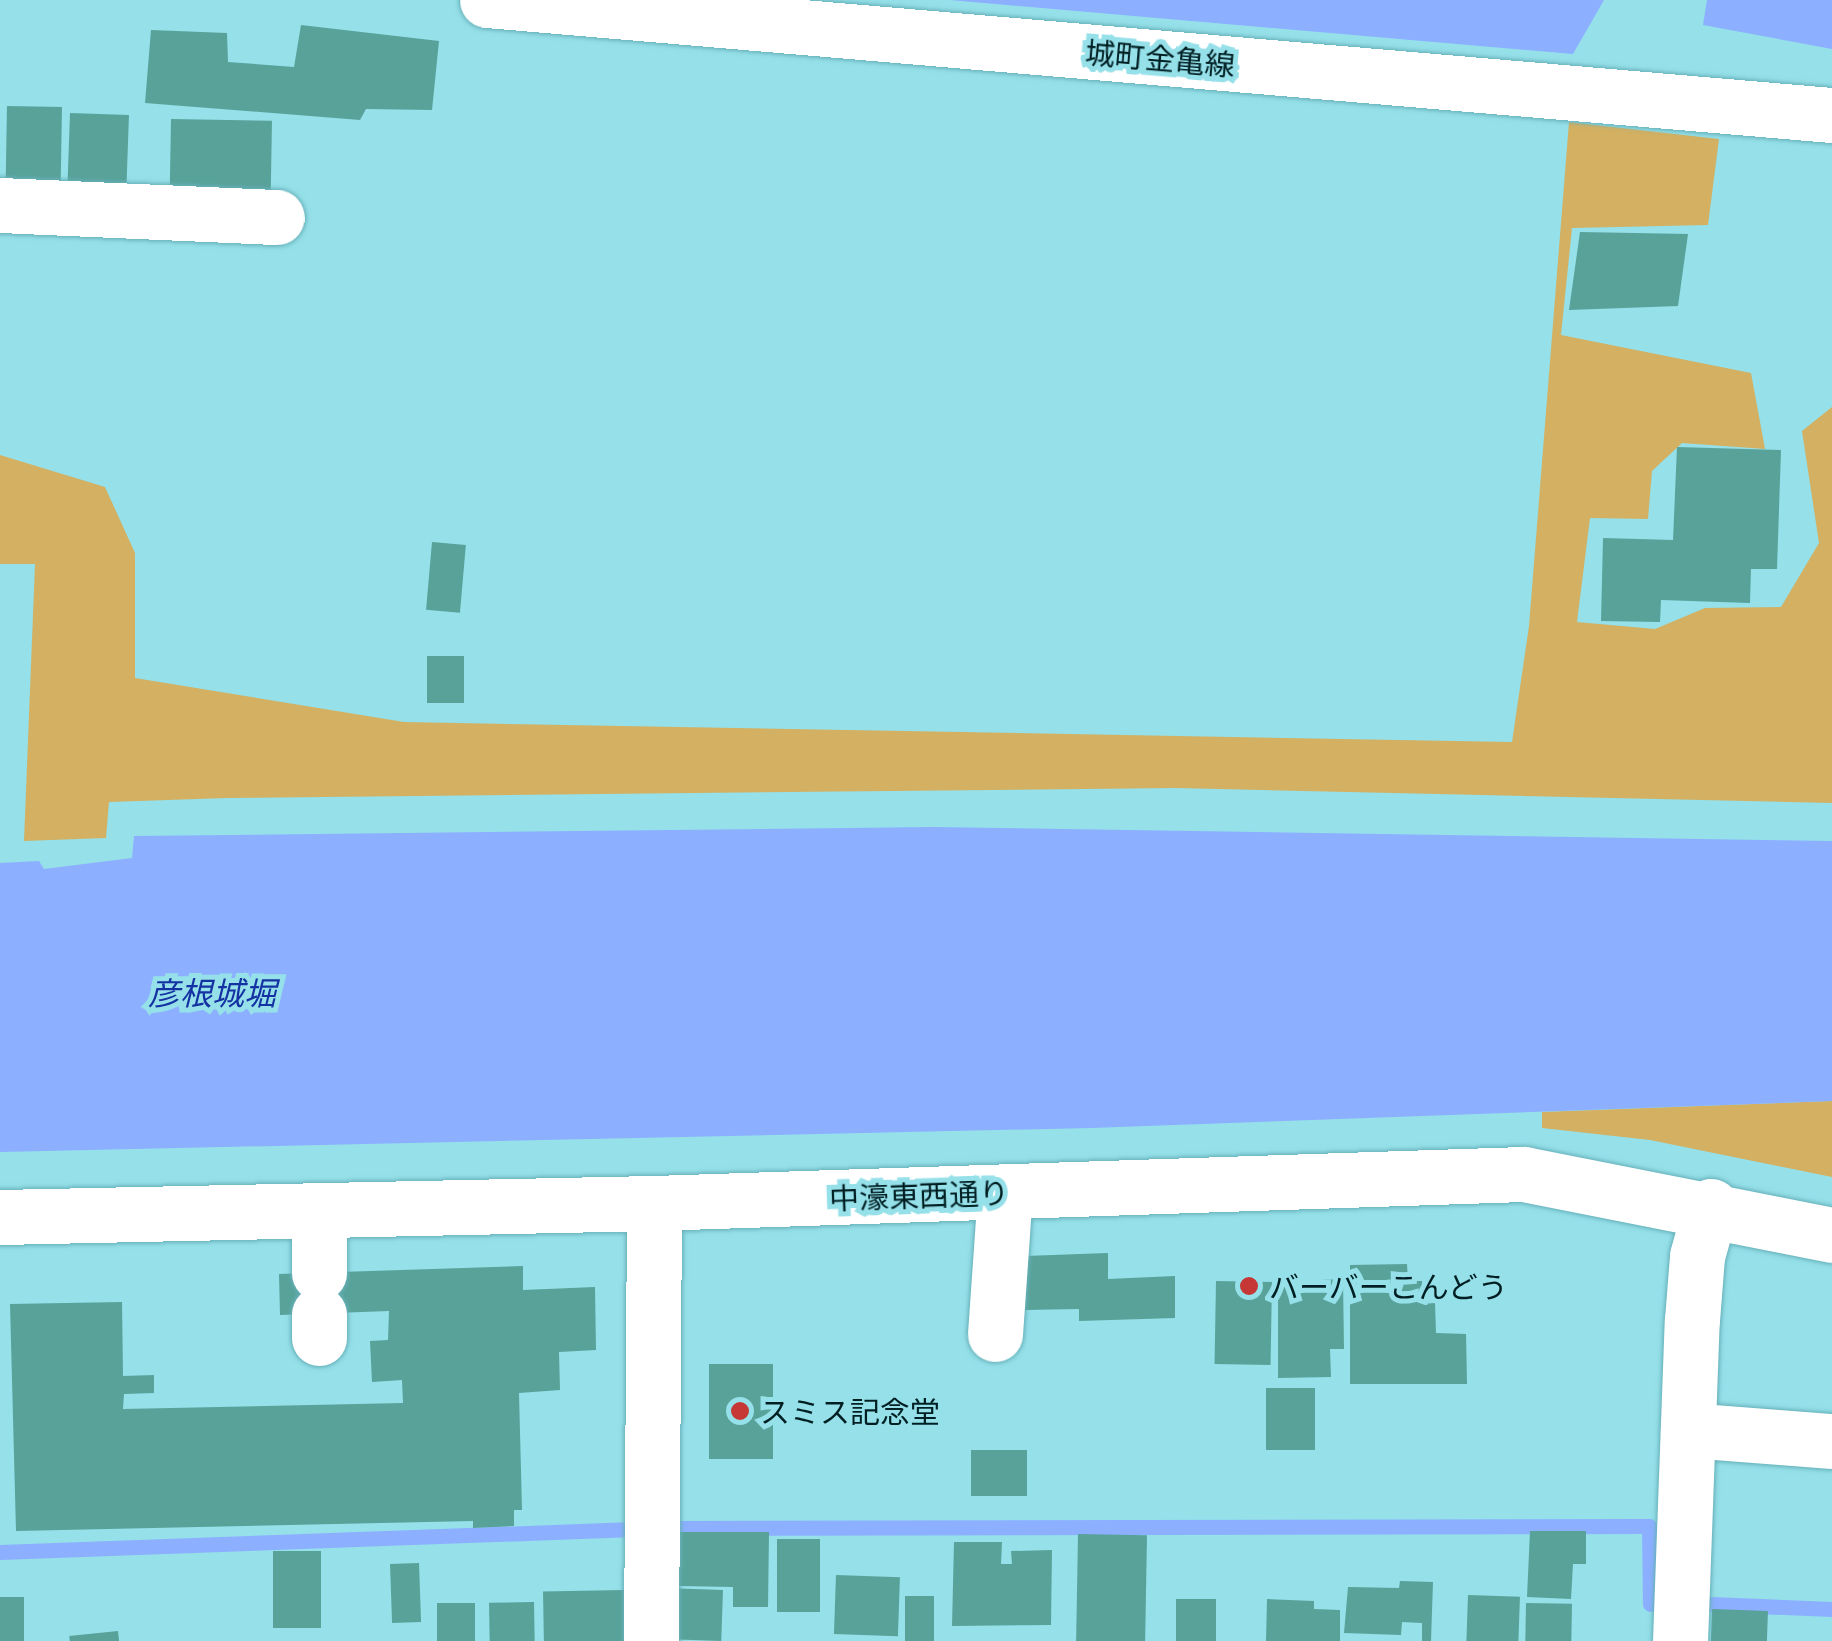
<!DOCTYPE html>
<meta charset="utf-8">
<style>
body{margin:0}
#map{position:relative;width:1832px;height:1641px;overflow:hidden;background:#95e0e9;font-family:"Exo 2","Noto Sans JP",sans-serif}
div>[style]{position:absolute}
.green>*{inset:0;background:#d3b062}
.water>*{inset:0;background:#8cafff}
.stream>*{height:15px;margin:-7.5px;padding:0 7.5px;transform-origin:7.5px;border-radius:7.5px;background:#8cafff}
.building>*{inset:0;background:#58a299;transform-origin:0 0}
.roads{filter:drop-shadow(0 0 2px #66b0b9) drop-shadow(0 0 2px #66b0b9)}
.minor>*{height:55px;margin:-27.5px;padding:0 27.5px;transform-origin:27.5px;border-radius:27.5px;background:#fff}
.major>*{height:55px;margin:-27.5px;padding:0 27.5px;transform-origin:27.5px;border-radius:27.5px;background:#fff}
.dots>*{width:28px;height:28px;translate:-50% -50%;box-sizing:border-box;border:5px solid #95e0e9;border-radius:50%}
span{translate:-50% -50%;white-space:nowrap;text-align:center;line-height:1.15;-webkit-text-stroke:10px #95e0e9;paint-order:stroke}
.street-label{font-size:30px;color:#001f23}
.poi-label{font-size:30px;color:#001f23}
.left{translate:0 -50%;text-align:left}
.water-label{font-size:32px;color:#1532a3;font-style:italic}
</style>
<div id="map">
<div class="green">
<i style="clip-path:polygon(1569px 122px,1719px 139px,1708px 225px,1572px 228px,1561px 335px,1751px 373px,1765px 449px,1682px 443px,1652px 471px,1648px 519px,1590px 518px,1577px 622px,1655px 629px,1705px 608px,1781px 607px,1819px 543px,1802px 431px,1832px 407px,1832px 803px,1176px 788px,227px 798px,109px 802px,106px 838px,24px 841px,35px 564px,0 564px,0 455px,105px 487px,135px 553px,135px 678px,404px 722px,1512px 742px,1529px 626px)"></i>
<i style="clip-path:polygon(1832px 1101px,1832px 1177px,1650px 1140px,1542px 1128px,1542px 1112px)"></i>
</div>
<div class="water">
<i style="clip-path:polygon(950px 0,1604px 0,1573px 54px)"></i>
<i style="clip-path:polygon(1707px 0,1832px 0,1832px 49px,1703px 25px)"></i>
<i style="clip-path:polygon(933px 827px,1832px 841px,1832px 1101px,1091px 1128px,0 1152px,0 863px,39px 861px,44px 869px,132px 858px,134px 836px)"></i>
</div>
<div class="stream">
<i style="left:666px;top:1528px;width:983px;rotate:-0.12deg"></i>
<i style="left:1649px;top:1526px;width:78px;rotate:89.3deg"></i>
<i style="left:0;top:1552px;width:635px;rotate:-2.07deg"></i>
<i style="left:1711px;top:1604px;width:121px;rotate:2.4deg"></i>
</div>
<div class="building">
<i style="clip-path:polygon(301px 25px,439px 41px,432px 110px,366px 109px,360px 120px,145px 103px,151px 30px,227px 33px,228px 62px,294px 67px)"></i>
<i style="left:7px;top:106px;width:55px;height:77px;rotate:1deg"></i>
<i style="left:70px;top:113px;width:59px;height:70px;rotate:2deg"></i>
<i style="left:171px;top:119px;width:101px;height:69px;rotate:1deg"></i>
<i style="clip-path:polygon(1580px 232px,1688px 234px,1678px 306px,1569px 310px)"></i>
<i style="clip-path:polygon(1677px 447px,1781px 450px,1777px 569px,1751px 569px,1750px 603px,1661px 600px,1660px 622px,1601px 621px,1603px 538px,1673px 540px)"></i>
<i style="left:432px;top:542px;width:34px;height:68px;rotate:5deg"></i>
<i style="left:427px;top:656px;width:37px;height:47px"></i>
<i style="clip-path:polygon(1108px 1253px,1108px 1279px,1175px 1276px,1175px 1318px,1079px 1321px,1079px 1309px,1025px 1310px,1025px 1256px)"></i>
<i style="clip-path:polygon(1407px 1264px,1408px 1281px,1422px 1281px,1422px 1304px,1435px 1303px,1436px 1333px,1466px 1334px,1467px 1384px,1350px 1384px,1350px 1265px)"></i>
<i style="clip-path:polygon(523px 1266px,523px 1290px,595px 1287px,596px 1350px,559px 1352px,560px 1390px,519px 1393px,522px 1510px,514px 1510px,514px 1526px,473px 1528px,473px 1521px,16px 1531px,10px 1304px,122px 1302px,123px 1376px,154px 1375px,154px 1393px,124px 1394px,123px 1409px,403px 1403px,402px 1380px,372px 1382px,370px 1341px,388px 1340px,389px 1311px,280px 1315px,279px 1274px)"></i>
<i style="clip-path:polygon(1343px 1279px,1344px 1349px,1330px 1349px,1331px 1377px,1278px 1378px,1278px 1282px)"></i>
<i style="left:1216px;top:1281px;width:56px;height:83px;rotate:1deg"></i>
<i style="left:709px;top:1364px;width:64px;height:95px"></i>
<i style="left:1266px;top:1388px;width:49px;height:62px"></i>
<i style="left:971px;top:1450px;width:56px;height:46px"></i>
<i style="clip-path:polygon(1530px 1531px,1586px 1531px,1586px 1564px,1573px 1564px,1571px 1599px,1527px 1597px)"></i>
<i style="clip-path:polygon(679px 1532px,769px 1532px,768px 1607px,733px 1607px,733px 1587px,678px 1586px)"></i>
<i style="left:1078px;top:1534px;width:69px;height:107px;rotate:1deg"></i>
<i style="left:777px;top:1539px;width:43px;height:73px"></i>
<i style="clip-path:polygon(954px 1542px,1002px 1542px,1001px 1564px,1012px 1564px,1011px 1551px,1052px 1550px,1051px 1625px,952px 1626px)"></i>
<i style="left:273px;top:1551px;width:48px;height:77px"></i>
<i style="left:419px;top:1563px;width:59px;height:29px;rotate:88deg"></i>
<i style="left:836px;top:1575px;width:64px;height:59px;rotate:2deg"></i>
<i style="clip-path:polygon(1400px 1581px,1433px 1582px,1431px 1641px,1422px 1641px,1422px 1623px,1402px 1622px,1401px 1635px,1344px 1633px,1348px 1587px,1399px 1588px)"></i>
<i style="left:624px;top:1590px;width:51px;height:81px;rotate:89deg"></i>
<i style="left:723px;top:1590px;width:51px;height:58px;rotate:92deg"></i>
<i style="left:1468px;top:1595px;width:52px;height:46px;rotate:2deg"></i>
<i style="left:905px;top:1596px;width:29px;height:45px"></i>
<i style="left:0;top:1597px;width:24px;height:44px"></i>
<i style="left:1176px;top:1599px;width:40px;height:42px"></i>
<i style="clip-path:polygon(1267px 1599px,1314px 1601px,1314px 1609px,1340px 1610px,1340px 1641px,1266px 1641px)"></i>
<i style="left:534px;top:1602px;width:39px;height:45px;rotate:89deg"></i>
<i style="left:475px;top:1603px;width:38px;height:38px;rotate:90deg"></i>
<i style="left:1526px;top:1603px;width:46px;height:38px;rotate:1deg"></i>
<i style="left:1712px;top:1609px;width:56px;height:32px;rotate:2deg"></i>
<i style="left:118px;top:1631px;width:10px;height:49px;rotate:84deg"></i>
</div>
<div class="roads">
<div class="minor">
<i style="left:487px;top:0;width:1350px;rotate:4.89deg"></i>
<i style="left:0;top:205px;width:277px;rotate:2.5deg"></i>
<i style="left:319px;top:1210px;width:63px;rotate:90deg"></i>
<i style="left:995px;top:1334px;width:142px;rotate:-86deg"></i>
<i style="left:319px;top:1338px;width:24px;rotate:-90deg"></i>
<i style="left:1688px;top:1430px;width:144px;rotate:4.4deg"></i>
<i style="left:651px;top:1641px;width:438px;rotate:-89.6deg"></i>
<i style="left:1680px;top:1641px;width:321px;rotate:-87.9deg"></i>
<i style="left:1692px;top:1320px;width:64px;rotate:-85.5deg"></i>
<i style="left:1697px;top:1256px;width:52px;rotate:-74.4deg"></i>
</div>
<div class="major">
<i style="left:0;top:1217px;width:654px;rotate:-1.23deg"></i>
<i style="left:654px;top:1203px;width:870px;rotate:-1.91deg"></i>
<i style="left:1524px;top:1174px;width:314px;rotate:11.2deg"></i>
</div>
</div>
<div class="dots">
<i style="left:1249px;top:1286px;background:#c63836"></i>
<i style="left:740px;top:1411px;background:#c63836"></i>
</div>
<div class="street-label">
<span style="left:1160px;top:58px;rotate:5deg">城町金亀線</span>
<span style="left:919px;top:1195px;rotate:-2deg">中濠東西通り</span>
</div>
<div class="poi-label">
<span class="left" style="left:1269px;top:1286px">バーバーこんどう</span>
<span class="left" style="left:760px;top:1411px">スミス記念堂</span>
</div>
<div class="water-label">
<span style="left:212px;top:992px">彦根城堀</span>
</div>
</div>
